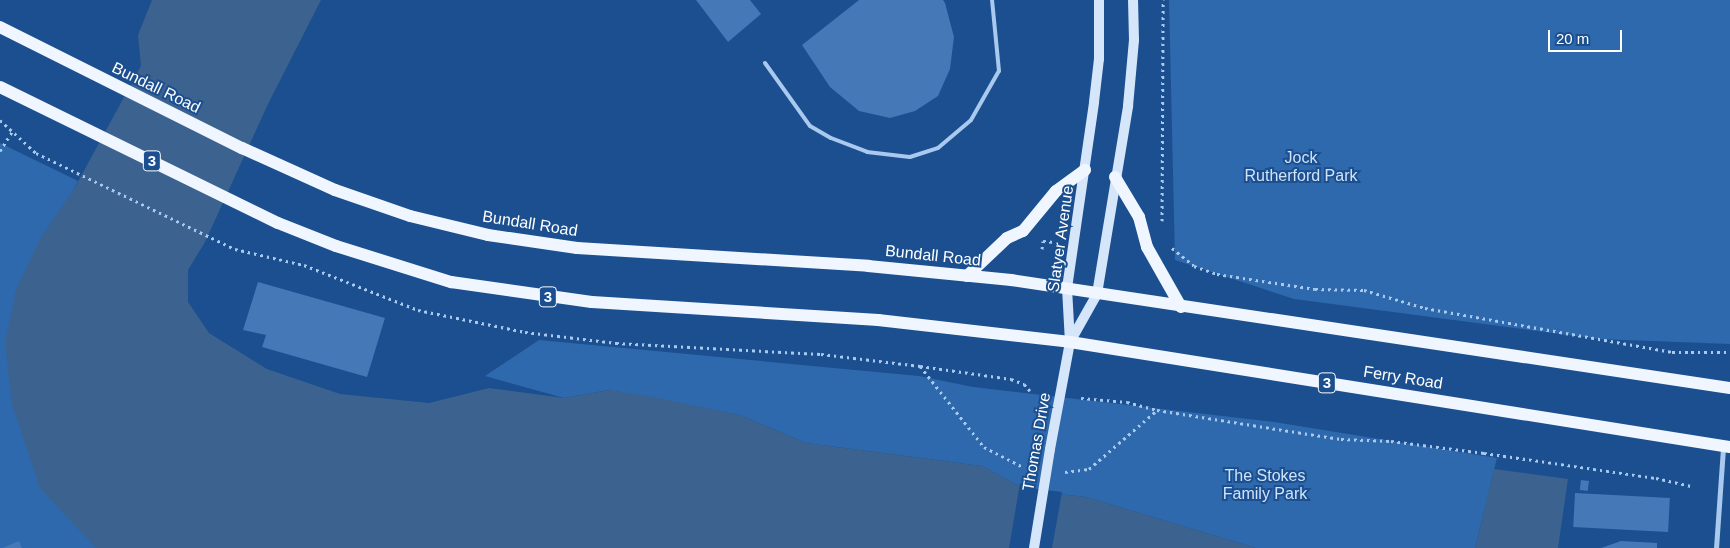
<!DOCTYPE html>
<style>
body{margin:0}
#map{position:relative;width:1730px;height:548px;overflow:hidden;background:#1b4f8f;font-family:Helvetica,sans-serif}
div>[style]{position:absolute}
.green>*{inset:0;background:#2e69ad}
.water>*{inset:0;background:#3c6290}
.pier>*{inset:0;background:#1b4f8f}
.building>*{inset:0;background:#4478b7;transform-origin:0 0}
.path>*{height:3px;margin-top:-1.5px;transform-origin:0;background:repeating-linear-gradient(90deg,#a9c9ee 0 2.5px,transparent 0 6.5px)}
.service>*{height:4px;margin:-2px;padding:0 2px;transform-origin:2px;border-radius:2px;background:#a9c9ee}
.minor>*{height:5px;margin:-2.5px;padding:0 2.5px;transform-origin:2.5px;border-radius:2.5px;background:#a9c9ee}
.secondary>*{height:10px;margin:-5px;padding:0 5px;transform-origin:5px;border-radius:5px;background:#d6e6fa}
.primary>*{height:12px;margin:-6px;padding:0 6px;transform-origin:6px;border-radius:6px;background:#f0f6ff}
.secondary-bridge>*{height:10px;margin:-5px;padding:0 5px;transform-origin:5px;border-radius:5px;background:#d6e6fa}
span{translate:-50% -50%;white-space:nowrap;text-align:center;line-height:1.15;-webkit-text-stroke:4px #1b4f8f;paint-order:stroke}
.shield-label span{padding:1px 4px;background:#1b4f8f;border:1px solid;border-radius:4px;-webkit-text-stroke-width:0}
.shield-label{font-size:15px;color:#fff;font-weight:700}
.street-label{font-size:16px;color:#fff}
.park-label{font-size:16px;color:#cfe3fa}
.scale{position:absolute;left:1548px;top:30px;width:74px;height:22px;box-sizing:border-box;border:2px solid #fff;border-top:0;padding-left:6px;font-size:15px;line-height:18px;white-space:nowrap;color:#fff;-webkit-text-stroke:4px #1b4f8f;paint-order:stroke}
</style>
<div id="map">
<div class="green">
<i style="clip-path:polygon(1169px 0,1730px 0,1730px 344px,1599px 339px,1294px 299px,1175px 260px)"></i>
<i style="clip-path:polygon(0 143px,78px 181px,74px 189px,96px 548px,0 548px)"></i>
<i style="clip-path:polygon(539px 340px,919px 376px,973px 387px,1274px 422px,1497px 458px,1475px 548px,1256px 548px,1086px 497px,1029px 491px,982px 466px,806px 443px,740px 415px,609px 390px,564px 398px,485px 376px)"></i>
</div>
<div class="water">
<i style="clip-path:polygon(152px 0,321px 0,268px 104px,205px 242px,188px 270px,188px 302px,209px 333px,267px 369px,340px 394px,429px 403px,489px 388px,564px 398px,609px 390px,648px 396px,740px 415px,806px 443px,982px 466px,1029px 491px,1086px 497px,1256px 548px,96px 548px,40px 488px,12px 404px,5px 342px,16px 290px,40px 239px,74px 189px,141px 66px,138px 35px)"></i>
<i style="clip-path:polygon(1494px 469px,1568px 479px,1558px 548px,1475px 548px)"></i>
</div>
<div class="pier">
<i style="clip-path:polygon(1020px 483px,1030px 488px,1062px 492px,1052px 548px,1009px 548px)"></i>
</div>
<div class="building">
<i style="clip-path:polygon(696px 0,750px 0,761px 14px,728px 42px)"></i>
<i style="clip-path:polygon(859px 0,943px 0,945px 3px,954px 37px,950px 69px,938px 96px,915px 111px,890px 118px,859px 111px,830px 87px,802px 45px)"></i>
<i style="clip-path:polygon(258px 282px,385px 318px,367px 377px,262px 347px,266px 335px,243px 330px)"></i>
<i style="left:1581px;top:480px;width:8px;height:10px;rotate:7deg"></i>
<i style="left:1575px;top:493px;width:95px;height:34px;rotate:3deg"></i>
<i style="clip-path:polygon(19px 541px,22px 548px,2px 548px)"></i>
<i style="clip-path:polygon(1621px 541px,1657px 543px,1657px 548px,1601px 548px)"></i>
</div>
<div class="path">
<i style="left:0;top:120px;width:49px;rotate:42.5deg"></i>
<i style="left:36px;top:153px;width:221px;rotate:25.8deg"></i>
<i style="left:235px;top:249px;width:71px;rotate:13.1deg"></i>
<i style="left:304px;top:265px;width:123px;rotate:21.5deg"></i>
<i style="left:418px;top:310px;width:109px;rotate:11.6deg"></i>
<i style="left:525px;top:332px;width:92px;rotate:6.9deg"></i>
<i style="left:616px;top:343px;width:205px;rotate:3.1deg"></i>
<i style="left:821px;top:354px;width:100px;rotate:6.9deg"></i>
<i style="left:920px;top:366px;width:103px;rotate:51.7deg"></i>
<i style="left:984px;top:447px;width:44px;rotate:27.1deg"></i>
<i style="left:0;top:151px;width:26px;rotate:-58deg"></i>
<i style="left:1162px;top:221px;width:221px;rotate:-89.7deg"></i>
<i style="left:1172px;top:248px;width:28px;rotate:39deg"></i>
<i style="left:1194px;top:266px;width:24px;rotate:19deg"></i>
<i style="left:1217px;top:274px;width:99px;rotate:8.7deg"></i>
<i style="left:1315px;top:289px;width:49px;rotate:1.2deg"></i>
<i style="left:1364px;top:290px;width:64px;rotate:16.4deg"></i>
<i style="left:1425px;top:308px;width:251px;rotate:10.1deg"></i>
<i style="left:1672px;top:352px;width:58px"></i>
<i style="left:1042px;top:249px;width:8px;rotate:-83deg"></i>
<i style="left:1043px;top:241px;width:11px;rotate:5deg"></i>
<i style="left:920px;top:366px;width:92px;rotate:8.1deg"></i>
<i style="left:1011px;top:379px;width:14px;rotate:21deg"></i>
<i style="left:1024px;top:384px;width:9px;rotate:49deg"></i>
<i style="left:1081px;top:398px;width:46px;rotate:5deg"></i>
<i style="left:1127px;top:402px;width:30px;rotate:15deg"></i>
<i style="left:1065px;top:472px;width:24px;rotate:-7deg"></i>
<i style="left:1089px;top:469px;width:90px;rotate:-40.9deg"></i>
<i style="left:1157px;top:410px;width:186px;rotate:9deg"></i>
<i style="left:1341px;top:439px;width:50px;rotate:2.3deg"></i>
<i style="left:1391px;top:441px;width:94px;rotate:7.4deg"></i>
<i style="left:1484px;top:453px;width:174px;rotate:8.3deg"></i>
<i style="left:1656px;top:478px;width:37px;rotate:13deg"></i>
</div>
<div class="service">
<i style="left:765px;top:63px;width:77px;rotate:54.5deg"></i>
<i style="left:810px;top:126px;width:24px;rotate:30deg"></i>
<i style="left:831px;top:138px;width:39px;rotate:21deg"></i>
<i style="left:867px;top:152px;width:43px;rotate:6.6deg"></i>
<i style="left:910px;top:157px;width:29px;rotate:-18deg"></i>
<i style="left:938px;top:148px;width:43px;rotate:-40.3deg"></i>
<i style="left:971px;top:120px;width:56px;rotate:-60.3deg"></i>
<i style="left:999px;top:71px;width:71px;rotate:-95.6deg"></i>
</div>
<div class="minor">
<i style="left:1716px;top:548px;width:101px;rotate:-86deg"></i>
</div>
<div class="secondary">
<i style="left:1070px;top:342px;width:55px;rotate:-60.6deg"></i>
<i style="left:1097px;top:294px;width:191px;rotate:-80.6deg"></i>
<i style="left:1128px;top:106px;width:66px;rotate:-84.8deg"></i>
<i style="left:1134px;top:40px;width:40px;rotate:-91.4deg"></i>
<i style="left:1050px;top:449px;width:109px;rotate:-79.4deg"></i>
<i style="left:1070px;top:342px;width:54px;rotate:-93.2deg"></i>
<i style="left:1067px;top:288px;width:188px;rotate:-81.7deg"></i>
<i style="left:1094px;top:102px;width:43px;rotate:-83.4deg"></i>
<i style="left:1099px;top:59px;width:59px;rotate:-90deg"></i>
</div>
<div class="primary">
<i style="left:0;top:27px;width:271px;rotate:26.6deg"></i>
<i style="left:242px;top:148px;width:102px;rotate:24.3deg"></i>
<i style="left:335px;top:190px;width:79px;rotate:19.1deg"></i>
<i style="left:410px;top:216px;width:80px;rotate:13.7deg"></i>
<i style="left:488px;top:235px;width:90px;rotate:8.3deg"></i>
<i style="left:577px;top:248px;width:292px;rotate:3.5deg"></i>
<i style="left:868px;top:266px;width:144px;rotate:5.6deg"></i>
<i style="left:1011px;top:280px;width:727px;rotate:8.54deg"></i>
<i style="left:0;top:87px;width:309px;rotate:26.1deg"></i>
<i style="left:278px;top:223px;width:62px;rotate:21.6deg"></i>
<i style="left:336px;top:246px;width:121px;rotate:17.4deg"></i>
<i style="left:451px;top:282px;width:142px;rotate:8.1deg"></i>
<i style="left:592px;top:302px;width:287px;rotate:3.6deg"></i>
<i style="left:878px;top:320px;width:193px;rotate:6.5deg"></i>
<i style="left:1070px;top:342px;width:668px;rotate:9.04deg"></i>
<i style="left:1115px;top:177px;width:47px;rotate:59deg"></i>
<i style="left:1139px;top:217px;width:31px;rotate:75deg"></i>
<i style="left:1147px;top:247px;width:69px;rotate:60.5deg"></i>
<i style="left:967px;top:276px;width:55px;rotate:-43.5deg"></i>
<i style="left:1007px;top:238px;width:17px;rotate:-24deg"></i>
<i style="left:1023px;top:231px;width:52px;rotate:-50.5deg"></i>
<i style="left:1056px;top:191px;width:36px;rotate:-36deg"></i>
</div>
<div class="secondary-bridge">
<i style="left:1034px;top:548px;width:100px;rotate:-80.8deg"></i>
</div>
<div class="shield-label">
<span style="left:152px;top:161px">3</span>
<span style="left:548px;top:297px">3</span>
<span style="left:1327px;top:383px">3</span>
</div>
<div class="street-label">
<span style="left:156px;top:88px;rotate:26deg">Bundall Road</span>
<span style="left:530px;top:224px;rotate:9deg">Bundall Road</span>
<span style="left:1061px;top:239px;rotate:-82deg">Slatyer Avenue</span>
<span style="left:933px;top:256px;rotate:6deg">Bundall Road</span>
<span style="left:1403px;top:378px;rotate:9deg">Ferry Road</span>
<span style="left:1037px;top:442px;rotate:-80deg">Thomas Drive</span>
</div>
<div class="park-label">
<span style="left:1301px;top:167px">Jock<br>Rutherford Park</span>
<span style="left:1265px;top:485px">The Stokes<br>Family Park</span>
</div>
<div class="scale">20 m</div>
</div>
